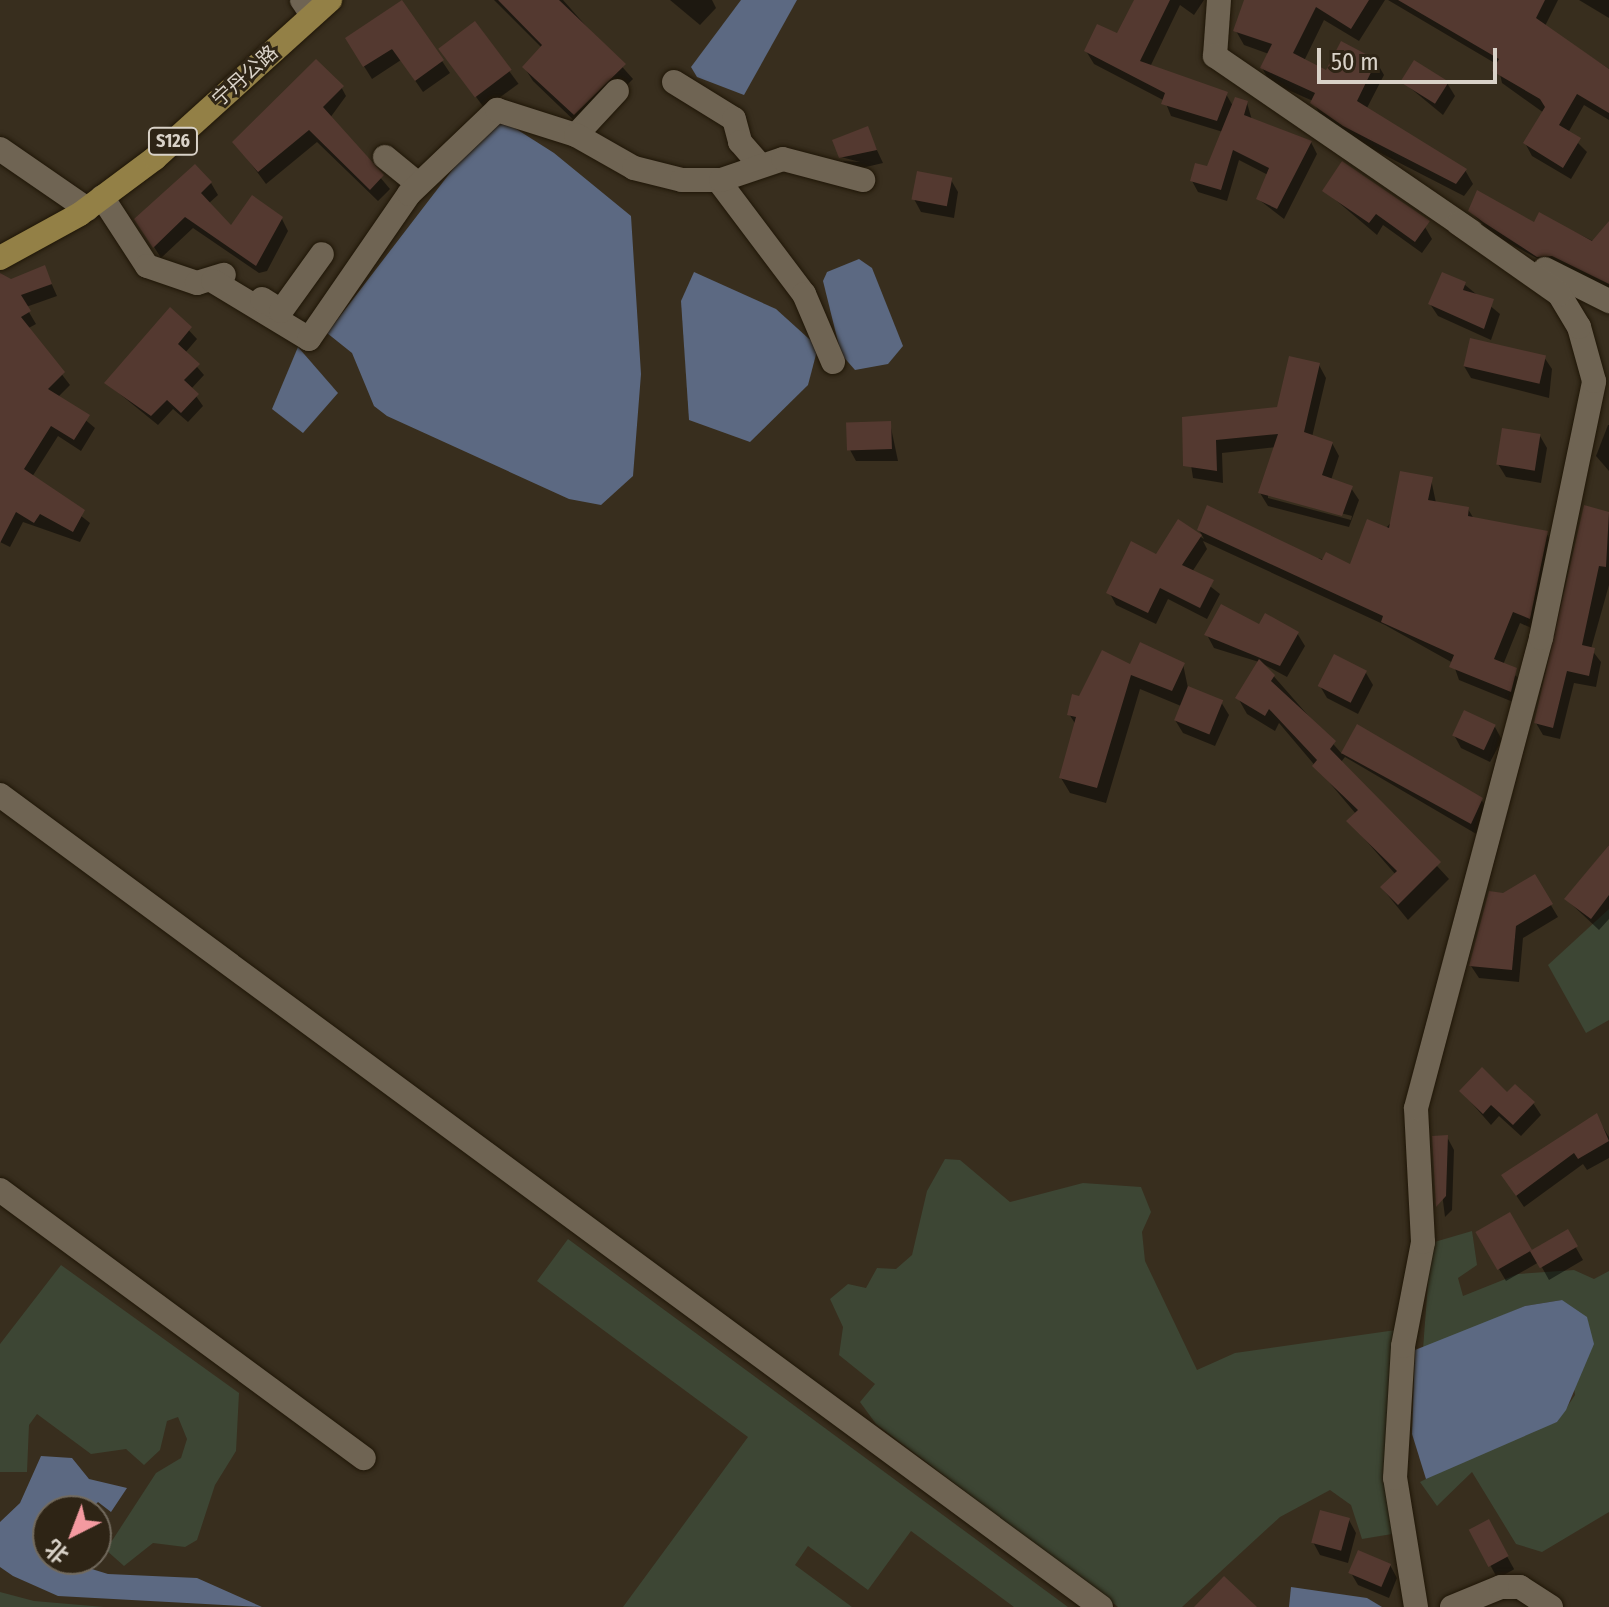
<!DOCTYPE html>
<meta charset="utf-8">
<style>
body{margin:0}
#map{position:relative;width:1609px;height:1607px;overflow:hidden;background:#382e1e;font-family:"Fira Sans Condensed","Noto Sans SC",sans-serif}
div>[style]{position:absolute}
.green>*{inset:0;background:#3d4634}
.water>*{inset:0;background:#5c6982}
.shadow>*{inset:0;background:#0007;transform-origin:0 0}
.building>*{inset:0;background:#543930;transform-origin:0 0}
.roads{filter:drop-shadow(0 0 2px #1f1607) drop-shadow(0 0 2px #1f1607)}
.minor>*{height:24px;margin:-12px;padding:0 12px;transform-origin:12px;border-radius:12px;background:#6f6453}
.major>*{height:24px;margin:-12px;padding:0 12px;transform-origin:12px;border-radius:12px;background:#938046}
span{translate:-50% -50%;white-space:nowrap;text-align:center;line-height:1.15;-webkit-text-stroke:6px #2e2415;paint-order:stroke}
.shield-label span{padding:2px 6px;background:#2e2415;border:2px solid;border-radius:6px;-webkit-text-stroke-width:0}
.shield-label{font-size:18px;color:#d9d2c8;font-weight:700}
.street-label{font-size:20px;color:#d9d2c8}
.north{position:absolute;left:32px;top:1495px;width:80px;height:80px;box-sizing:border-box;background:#2e2415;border:2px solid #726a5d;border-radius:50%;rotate:222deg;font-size:22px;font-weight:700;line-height:32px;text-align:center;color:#d9d2c8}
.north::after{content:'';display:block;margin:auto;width:28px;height:36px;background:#f49aa0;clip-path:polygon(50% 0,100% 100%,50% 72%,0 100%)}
.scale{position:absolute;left:1317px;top:48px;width:180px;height:36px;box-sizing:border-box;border:4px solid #d9d2c8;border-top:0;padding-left:10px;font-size:24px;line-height:28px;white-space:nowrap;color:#d9d2c8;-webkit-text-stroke:6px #2e2415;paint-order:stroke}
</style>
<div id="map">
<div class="green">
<i style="clip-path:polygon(1609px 909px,1609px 1020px,1586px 1033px,1548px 965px)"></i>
<i style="clip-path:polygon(945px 1159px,960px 1160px,1010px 1202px,1083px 1183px,1141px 1187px,1151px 1212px,1142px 1232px,1145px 1261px,1197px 1370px,1235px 1353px,1396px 1330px,1392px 1534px,1362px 1539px,1351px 1505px,1330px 1490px,1280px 1517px,1182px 1607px,1118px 1607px,876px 1424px,860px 1402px,875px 1384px,839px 1355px,843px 1327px,830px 1299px,848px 1284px,866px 1288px,877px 1268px,896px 1269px,912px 1255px,927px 1191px)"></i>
<i style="clip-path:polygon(1472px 1231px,1477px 1265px,1458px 1278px,1463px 1296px,1518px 1274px,1574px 1270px,1594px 1279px,1609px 1271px,1609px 1512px,1542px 1552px,1516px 1544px,1472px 1472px,1437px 1506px,1420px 1482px,1497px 1442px,1557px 1422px,1575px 1395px,1562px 1300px,1525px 1306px,1423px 1349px,1431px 1243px)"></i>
<i style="clip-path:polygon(568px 1239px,1068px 1607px,1014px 1607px,911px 1531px,868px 1590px,808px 1546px,795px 1565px,852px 1607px,623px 1607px,748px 1437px,537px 1281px)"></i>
<i style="clip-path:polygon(61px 1265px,239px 1393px,236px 1451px,215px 1485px,197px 1540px,185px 1547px,153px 1543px,124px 1566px,106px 1550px,156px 1473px,181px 1458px,187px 1439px,178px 1417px,167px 1421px,160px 1450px,144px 1465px,126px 1449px,91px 1454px,37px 1414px,29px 1425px,27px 1472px,0 1472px,0 1344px)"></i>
<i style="clip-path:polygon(0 1592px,34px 1601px,104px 1607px,0 1607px)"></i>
</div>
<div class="water">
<i style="clip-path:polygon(741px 0,797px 0,744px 95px,697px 77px,691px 67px)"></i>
<i style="clip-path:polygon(489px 122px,510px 125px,554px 153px,631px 216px,641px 374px,633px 476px,601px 505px,569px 499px,387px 416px,374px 406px,352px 353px,327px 333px)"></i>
<i style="clip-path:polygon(859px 259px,872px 268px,903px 346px,888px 364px,855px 370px,841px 354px,823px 281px,827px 272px)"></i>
<i style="clip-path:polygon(694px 272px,776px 309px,818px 347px,808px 385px,750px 442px,689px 420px,681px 301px)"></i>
<i style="clip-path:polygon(298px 347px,338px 393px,303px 433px,272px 409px)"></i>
<i style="clip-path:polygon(1562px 1300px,1587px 1317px,1594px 1344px,1566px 1410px,1557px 1422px,1426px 1479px,1412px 1434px,1415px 1350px,1525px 1306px)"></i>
<i style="clip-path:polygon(41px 1456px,72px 1458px,89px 1479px,127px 1488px,111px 1512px,98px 1502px,89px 1511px,48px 1511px,48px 1559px,81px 1559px,82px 1566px,108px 1574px,197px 1578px,262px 1607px,58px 1596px,13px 1576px,0 1567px,0 1522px,20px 1503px)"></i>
<i style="clip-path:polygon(1291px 1587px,1367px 1598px,1382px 1607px,1289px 1607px)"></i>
</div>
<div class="shadow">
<i style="clip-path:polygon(494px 0,563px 0,633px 79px,583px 129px,533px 81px,524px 67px,542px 48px)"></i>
<i style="clip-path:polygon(670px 0,712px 0,716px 8px,700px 25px)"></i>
<i style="clip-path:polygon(1136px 0,1204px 0,1194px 15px,1180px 5px,1150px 67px,1226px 94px,1233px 106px,1247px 103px,1252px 120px,1311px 142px,1317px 154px,1284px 219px,1258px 199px,1268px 175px,1239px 160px,1227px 201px,1198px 192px,1192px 181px,1208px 168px,1223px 132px,1171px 116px,1165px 101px,1094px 64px,1086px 51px,1118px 36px)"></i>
<i style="clip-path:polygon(1277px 0,1385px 0,1359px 41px,1324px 20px,1304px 61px,1327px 73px,1376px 61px,1384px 75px,1367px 108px,1465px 170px,1473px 184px,1464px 196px,1353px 139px,1321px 117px,1313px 101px,1270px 82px,1262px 68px,1269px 54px,1244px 45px,1236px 31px)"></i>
<i style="clip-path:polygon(1388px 0,1558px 0,1545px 26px,1609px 69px,1609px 120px,1584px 105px,1568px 133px,1587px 152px,1571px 179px,1532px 156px,1525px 143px,1544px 113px,1502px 83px,1498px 65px)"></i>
<i style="clip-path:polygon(1579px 0,1609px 0,1609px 18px)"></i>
<i style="left:475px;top:24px;width:74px;height:42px;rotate:54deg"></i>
<i style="clip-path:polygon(347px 39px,442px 61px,450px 73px,423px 92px,401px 60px,372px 79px)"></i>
<i style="clip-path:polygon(1403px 82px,1447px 83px,1455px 96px,1443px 115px)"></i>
<i style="clip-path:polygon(339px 83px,346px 96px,330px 118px,390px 189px,378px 201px,317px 142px,266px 184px,235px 142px)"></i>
<i style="clip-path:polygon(867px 129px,883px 163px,849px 171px,843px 161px,860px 162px,841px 157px)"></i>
<i style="clip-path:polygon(951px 180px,958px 192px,954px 218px,921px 212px,914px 199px)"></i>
<i style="clip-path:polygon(211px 183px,218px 195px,208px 204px,231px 229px,282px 219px,288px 231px,267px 271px,259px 273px,193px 228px,161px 258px,144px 231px)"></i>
<i style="clip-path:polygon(1325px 191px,1425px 227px,1432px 239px,1422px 253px,1383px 225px,1377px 235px)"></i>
<i style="clip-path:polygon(1470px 211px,1535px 225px,1540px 215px,1597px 243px,1609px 224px,1609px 297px,1492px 234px)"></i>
<i style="clip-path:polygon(44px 267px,57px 296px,26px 307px,36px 324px,27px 329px,70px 385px,58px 397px,95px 428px,81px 451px,58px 436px,32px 477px,90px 523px,80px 542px,23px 522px,10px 547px,0 542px,0 291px)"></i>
<i style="clip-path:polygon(1464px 284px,1500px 314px,1491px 340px,1438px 316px,1430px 304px)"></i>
<i style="clip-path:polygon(170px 310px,197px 339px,185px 353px,204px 375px,191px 389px,203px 406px,188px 422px,173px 409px,158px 425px,110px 386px)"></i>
<i style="clip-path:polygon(1544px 357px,1552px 369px,1549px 398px,1471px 378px,1464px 366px)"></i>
<i style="clip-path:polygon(evenodd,1319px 365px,1326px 378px,1312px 437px,1332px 443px,1339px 456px,1331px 480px,1351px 488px,1359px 500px,1349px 527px,1268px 506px,1260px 493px,1276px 447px,1222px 453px,1223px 483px,1193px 478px,1184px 419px,1279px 408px,1319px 365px,1268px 494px,1352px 516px,1351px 520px,1268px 498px,1268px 494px)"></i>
<i style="clip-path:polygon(890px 423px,898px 461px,856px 461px,849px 448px)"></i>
<i style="clip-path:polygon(1608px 425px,1609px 425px,1609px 471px,1596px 456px)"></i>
<i style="clip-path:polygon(1540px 436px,1547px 448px,1541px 483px,1506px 477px,1498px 464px)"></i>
<i style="clip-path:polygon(1431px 479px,1436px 503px,1468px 509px,1474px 519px,1546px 533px,1554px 545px,1536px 630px,1520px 623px,1503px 665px,1523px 682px,1518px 704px,1459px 680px,1453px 663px,1385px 625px,1203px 541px,1207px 549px,1192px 572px,1220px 594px,1207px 619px,1168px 599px,1156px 624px,1116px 605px,1109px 592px,1157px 556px,1178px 522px,1204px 539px,1199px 530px,1351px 566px)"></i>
<i style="clip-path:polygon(1585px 508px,1609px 514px,1609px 585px,1591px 649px,1601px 662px,1596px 687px,1574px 683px,1560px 739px,1543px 735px,1536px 723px)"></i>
<i style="clip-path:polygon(1260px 627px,1297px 633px,1305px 646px,1287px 677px,1263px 664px,1342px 754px,1358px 726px,1481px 799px,1489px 812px,1478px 835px,1345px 757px,1341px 762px,1449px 879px,1408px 920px,1382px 888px,1396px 875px,1349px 821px,1356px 814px,1279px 723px,1275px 731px,1247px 714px,1238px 698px,1259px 662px,1214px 648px,1207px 635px)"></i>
<i style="clip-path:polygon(1183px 664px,1188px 688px,1221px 702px,1229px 715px,1215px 746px,1183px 733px,1175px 720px,1181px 706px,1140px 689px,1106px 803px,1070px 793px,1061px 778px,1076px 725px,1069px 714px,1080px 699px,1131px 666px)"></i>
<i style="clip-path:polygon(1366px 673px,1373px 685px,1358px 714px,1327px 698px,1320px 686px)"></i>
<i style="clip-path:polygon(1495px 727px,1502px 740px,1490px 762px,1461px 748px,1454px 735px)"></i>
<i style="clip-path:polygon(1609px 845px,1609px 919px,1599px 930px,1566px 899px)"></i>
<i style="clip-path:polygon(1534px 877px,1558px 917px,1523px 938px,1519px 982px,1479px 978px,1471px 966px,1504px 895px)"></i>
<i style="clip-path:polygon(1461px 1091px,1508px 1095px,1533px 1103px,1541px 1115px,1521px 1136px,1499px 1116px,1491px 1125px)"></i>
<i style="clip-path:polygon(1596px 1116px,1609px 1137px,1609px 1158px,1587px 1170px,1583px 1164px,1524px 1207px,1503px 1176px)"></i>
<i style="clip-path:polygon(1447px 1137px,1454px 1150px,1452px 1210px,1445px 1217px,1435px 1138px)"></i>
<i style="clip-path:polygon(1509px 1214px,1532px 1252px,1567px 1232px,1583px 1260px,1549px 1280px,1539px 1262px,1506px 1281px,1478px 1233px)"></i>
<i style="clip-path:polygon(1349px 1520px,1356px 1533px,1348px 1563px,1320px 1555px,1313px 1542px)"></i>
<i style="left:1488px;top:1522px;width:54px;height:19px;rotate:61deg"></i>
<i style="clip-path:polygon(1390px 1565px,1397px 1578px,1389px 1598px,1358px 1585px,1351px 1573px)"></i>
</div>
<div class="building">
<i style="clip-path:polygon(402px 0,444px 60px,415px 81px,392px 49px,363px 67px,345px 38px)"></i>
<i style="clip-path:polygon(498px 0,559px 0,626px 64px,574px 115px,522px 67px,542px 45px)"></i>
<i style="clip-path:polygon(1134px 0,1170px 0,1140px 61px,1228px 92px,1217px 121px,1161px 104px,1165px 93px,1084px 51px,1097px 24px,1117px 33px)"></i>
<i style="clip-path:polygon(1244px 0,1369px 0,1351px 29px,1316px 7px,1293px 53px,1326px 70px,1341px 41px,1377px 60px,1357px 101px,1467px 169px,1456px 184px,1343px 126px,1310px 103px,1315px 93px,1260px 68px,1272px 44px,1233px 31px)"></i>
<i style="clip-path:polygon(1398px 0,1545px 0,1536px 18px,1609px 69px,1609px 113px,1577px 94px,1559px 125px,1581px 138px,1563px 168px,1523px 143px,1545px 107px,1540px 99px,1492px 71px,1499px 59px)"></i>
<i style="left:475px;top:21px;width:61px;height:46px;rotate:53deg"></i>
<i style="clip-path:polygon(316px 59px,344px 86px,323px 107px,384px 175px,370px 190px,309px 130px,258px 172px,232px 142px)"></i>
<i style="left:1414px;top:60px;width:41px;height:26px;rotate:32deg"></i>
<i style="clip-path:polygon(1235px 97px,1248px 101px,1244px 115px,1312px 141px,1277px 209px,1256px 199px,1269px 168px,1233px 150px,1221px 190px,1190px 181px,1195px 163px,1207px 166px)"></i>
<i style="clip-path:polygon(868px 126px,877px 150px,839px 158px,832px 140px)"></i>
<i style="clip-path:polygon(1342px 161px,1430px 221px,1415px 242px,1376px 214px,1369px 223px,1322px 191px)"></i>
<i style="clip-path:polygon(195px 164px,212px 182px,201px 193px,231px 225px,252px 195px,283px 217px,256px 266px,185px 217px,153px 248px,134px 219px)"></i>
<i style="left:917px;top:171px;width:36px;height:29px;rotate:11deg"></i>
<i style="clip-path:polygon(1477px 190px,1534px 222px,1539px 212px,1592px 241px,1609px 221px,1609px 284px,1552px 256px,1537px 257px,1483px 222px,1468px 211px)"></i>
<i style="clip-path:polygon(45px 265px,52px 284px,21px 295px,31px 311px,21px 317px,65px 372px,48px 389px,90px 415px,74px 440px,51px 426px,24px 469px,85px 510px,73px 532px,40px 514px,34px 523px,16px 512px,0 543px,0 273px,11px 279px)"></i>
<i style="clip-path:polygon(1442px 272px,1466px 282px,1463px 290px,1494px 299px,1484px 329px,1428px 304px)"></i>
<i style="clip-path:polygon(170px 307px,192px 327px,178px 344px,200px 364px,184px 380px,199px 394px,181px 413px,167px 400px,151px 416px,104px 383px)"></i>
<i style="left:1470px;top:338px;width:78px;height:29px;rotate:13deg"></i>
<i style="clip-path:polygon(1289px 356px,1320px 363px,1304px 432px,1333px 442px,1322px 475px,1353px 486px,1342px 516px,1258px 493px,1278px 434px,1216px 440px,1217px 471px,1183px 466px,1182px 417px,1277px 407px)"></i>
<i style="left:891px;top:421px;width:28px;height:45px;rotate:88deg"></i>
<i style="left:1502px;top:428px;width:39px;height:37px;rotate:9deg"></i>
<i style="clip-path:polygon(1400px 471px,1433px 477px,1428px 500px,1469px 507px,1468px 516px,1548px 531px,1530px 619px,1513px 612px,1494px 659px,1517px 668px,1511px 692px,1449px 667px,1454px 655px,1381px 622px,1383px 616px,1197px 530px,1207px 505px,1322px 560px,1326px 552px,1350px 564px,1367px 519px,1389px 528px)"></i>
<i style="clip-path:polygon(1584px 505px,1609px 512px,1606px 567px,1599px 566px,1582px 645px,1595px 648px,1589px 676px,1567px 671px,1553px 728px,1534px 723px)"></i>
<i style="clip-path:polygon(1178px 519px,1202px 535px,1182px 565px,1214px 580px,1200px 608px,1160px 588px,1148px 613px,1106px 593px,1131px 541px,1156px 554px)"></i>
<i style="clip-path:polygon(1221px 604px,1259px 624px,1265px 613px,1299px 632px,1280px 666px,1204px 635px)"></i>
<i style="clip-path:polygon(1140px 642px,1185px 663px,1172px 691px,1131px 675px,1097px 788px,1059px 778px,1076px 717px,1067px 715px,1072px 694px,1079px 696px,1102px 650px,1130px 664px)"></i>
<i style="left:1334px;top:654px;width:37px;height:36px;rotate:27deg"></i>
<i style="clip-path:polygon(1259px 659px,1275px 675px,1271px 681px,1336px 741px,1330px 749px,1441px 862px,1398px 905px,1380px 887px,1397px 871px,1346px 821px,1358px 810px,1312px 766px,1317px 760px,1269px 709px,1265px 716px,1235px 698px)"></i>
<i style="left:1188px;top:686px;width:38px;height:37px;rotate:22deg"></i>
<i style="left:1464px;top:710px;width:35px;height:28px;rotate:25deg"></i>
<i style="clip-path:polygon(1357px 724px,1483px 798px,1471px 824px,1341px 753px)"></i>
<i style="clip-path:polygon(1609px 845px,1609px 895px,1591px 919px,1564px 899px)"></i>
<i style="clip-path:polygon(1535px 874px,1553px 904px,1516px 926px,1512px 970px,1469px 966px,1489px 891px,1503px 893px)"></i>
<i style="clip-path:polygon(1482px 1067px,1507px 1092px,1515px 1084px,1535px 1102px,1513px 1125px,1491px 1105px,1483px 1114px,1459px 1091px)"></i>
<i style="clip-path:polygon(1597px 1113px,1609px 1141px,1578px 1159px,1574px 1153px,1516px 1196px,1501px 1175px)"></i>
<i style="clip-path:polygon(1448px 1135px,1446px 1196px,1436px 1207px,1432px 1136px)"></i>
<i style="left:1510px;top:1212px;width:44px;height:40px;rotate:60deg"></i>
<i style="left:1568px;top:1229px;width:20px;height:44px;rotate:60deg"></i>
<i style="left:1320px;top:1510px;width:31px;height:34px;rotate:15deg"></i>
<i style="left:1489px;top:1519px;width:42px;height:23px;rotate:62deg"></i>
<i style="left:1358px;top:1550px;width:36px;height:25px;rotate:23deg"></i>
<i style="clip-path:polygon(1224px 1576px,1257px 1607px,1194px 1607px)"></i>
</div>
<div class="roads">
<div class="minor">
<i style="left:302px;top:0;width:18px;rotate:56deg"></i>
<i style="left:1219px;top:0;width:56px;rotate:94.1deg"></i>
<i style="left:1215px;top:56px;width:311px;rotate:34.4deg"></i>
<i style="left:674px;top:82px;width:70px;rotate:31.7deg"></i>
<i style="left:734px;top:119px;width:24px;rotate:75deg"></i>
<i style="left:740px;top:142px;width:29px;rotate:49deg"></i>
<i style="left:576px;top:135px;width:60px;rotate:-47deg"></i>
<i style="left:0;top:149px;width:106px;rotate:34.6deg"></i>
<i style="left:385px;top:157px;width:43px;rotate:39.3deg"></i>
<i style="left:718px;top:180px;width:143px;rotate:53deg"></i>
<i style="left:804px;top:294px;width:74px;rotate:66.9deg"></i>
<i style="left:102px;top:197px;width:82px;rotate:56.9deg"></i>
<i style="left:147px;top:266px;width:53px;rotate:18.8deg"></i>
<i style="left:197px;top:283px;width:28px;rotate:-17deg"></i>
<i style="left:1545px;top:269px;width:72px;rotate:26.6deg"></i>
<i style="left:213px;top:281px;width:112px;rotate:31.1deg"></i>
<i style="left:309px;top:339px;width:176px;rotate:-55.4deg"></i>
<i style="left:409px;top:194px;width:122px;rotate:-43.7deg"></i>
<i style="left:497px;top:110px;width:83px;rotate:17.6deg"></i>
<i style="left:576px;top:135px;width:67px;rotate:29.6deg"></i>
<i style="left:634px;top:168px;width:49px;rotate:14deg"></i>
<i style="left:682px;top:180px;width:39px"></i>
<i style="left:721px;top:180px;width:65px;rotate:-18.7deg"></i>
<i style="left:783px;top:159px;width:83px;rotate:14.7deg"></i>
<i style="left:262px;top:299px;width:22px;rotate:32deg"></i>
<i style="left:281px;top:311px;width:70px;rotate:-54.3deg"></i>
<i style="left:0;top:795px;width:1368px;rotate:36.41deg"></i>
<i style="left:0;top:1190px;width:452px;rotate:36.4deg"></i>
<i style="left:1416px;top:1607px;width:131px;rotate:-99.2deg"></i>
<i style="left:1395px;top:1478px;width:132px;rotate:-86.5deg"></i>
<i style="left:1403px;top:1346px;width:106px;rotate:-79.1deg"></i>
<i style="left:1423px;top:1242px;width:134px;rotate:-93deg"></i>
<i style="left:1416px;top:1108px;width:486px;rotate:-75.1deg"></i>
<i style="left:1541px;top:638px;width:262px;rotate:-78.3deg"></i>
<i style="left:1594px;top:381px;width:56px;rotate:-105.5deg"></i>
<i style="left:1579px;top:327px;width:39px;rotate:-121deg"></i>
<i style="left:1559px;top:294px;width:123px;rotate:-144.9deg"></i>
<i style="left:1452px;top:1607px;width:53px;rotate:-22.2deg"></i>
<i style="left:1501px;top:1587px;width:19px"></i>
<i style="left:1520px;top:1587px;width:37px;rotate:33deg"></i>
</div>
<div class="major">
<i style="left:0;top:258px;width:91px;rotate:-28.8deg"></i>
<i style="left:80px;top:214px;width:94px;rotate:-36.7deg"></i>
<i style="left:155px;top:158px;width:236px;rotate:-42.1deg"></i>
</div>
</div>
<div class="shield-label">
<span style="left:173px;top:141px">S126</span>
</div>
<div class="street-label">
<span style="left:245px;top:76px;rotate:-42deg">宁丹公路</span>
</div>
<div class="north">北</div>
<div class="scale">50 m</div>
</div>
